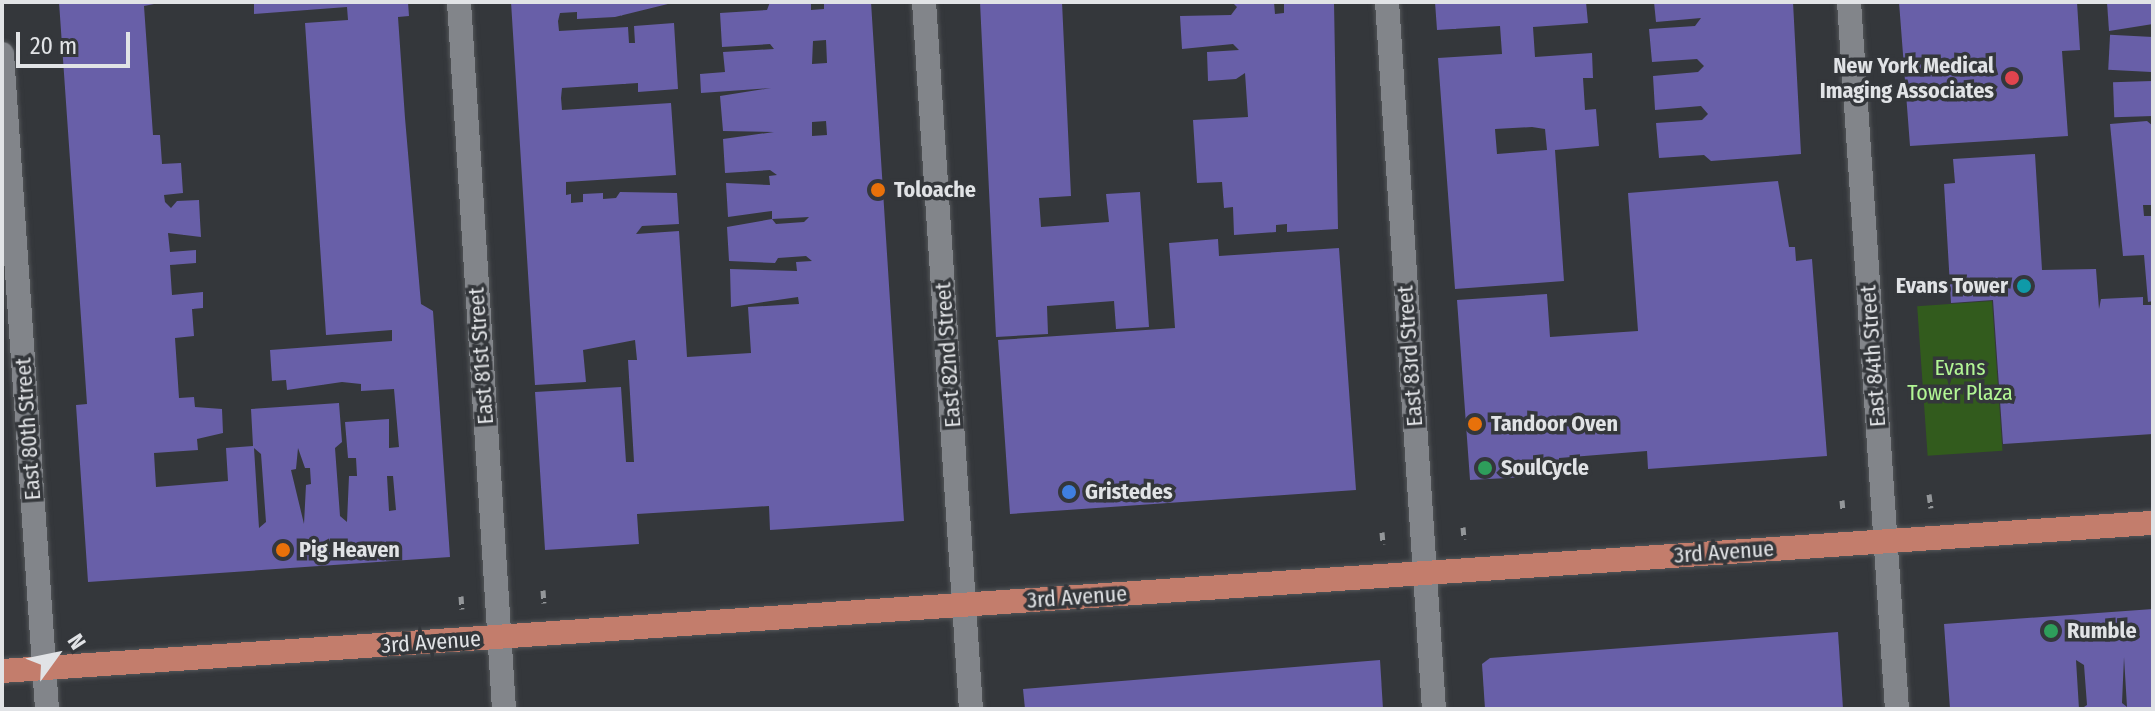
<!DOCTYPE html>
<style>
body{margin:0}
#map{position:relative;width:2155px;height:711px;overflow:hidden;background:#34373b;font-family:"Fira Sans Condensed",sans-serif}
div>[style]{position:absolute}
.green>*{inset:0;background:#325b1d;transform-origin:0 0}
.building>*{inset:0;background:#685fa8;transform-origin:0 0}
.path>*{height:5px;margin-top:-2.5px;transform-origin:0;background:repeating-linear-gradient(90deg,#939699 0 8px,transparent 0 12px)}
.roads{filter:drop-shadow(0 0 2px #535659) drop-shadow(0 0 2px #535659)}
.street>*{height:24px;margin:-12px;padding:0 12px;transform-origin:12px;border-radius:12px;background:#82858a}
.primary>*{height:24px;margin:-12px;padding:0 12px;transform-origin:12px;border-radius:12px;background:#c37d6c}
.dots>*{width:22px;height:22px;translate:-50% -50%;box-sizing:border-box;border:4px solid #34373b;border-radius:50%}
span{translate:-50% -50%;white-space:nowrap;text-align:center;line-height:1.15;-webkit-text-stroke:7px #34373b;paint-order:stroke}
.poi-label{font-size:22px;color:#e1e3e6;font-weight:700}
.right{translate:-100% -50%;text-align:right}
.left{translate:0 -50%;text-align:left}
.street-label{font-size:22px;color:#e1e3e6}
.park-label{font-size:22px;color:#b2f695}
.frame{position:absolute;inset:0;border:4px solid #e1e3e6;pointer-events:none}
.north{position:absolute;left:16px;top:615px;width:80px;height:80px;-webkit-text-stroke:6px #34373b;paint-order:stroke;rotate:57deg;font-size:22px;font-weight:700;line-height:32px;text-align:center;color:#e1e3e6}
.north::after{content:'';display:block;margin:auto;width:28px;height:36px;background:#e1e3e6;clip-path:polygon(50% 0,100% 100%,50% 72%,0 100%)}
.scale{position:absolute;left:16px;top:32px;width:114px;height:36px;box-sizing:border-box;border:4px solid #e1e3e6;border-top:0;padding-left:10px;font-size:24px;line-height:28px;white-space:nowrap;color:#e1e3e6;-webkit-text-stroke:6px #34373b;paint-order:stroke}
</style>
<div id="map">
<div class="green">
<i style="left:1992px;top:301px;width:150px;height:75px;rotate:86deg"></i>
</div>
<div class="building">
<i style="clip-path:polygon(evenodd,59px 2px,164px 2px,144px 6px,153px 135px,160px 135px,162px 164px,181px 163px,183px 193px,164px 195px,165px 202px,171px 208px,177px 201px,199px 200px,200px 220px,201px 237px,168px 233px,170px 252px,196px 250px,196px 263px,170px 265px,172px 295px,203px 292px,203px 308px,192px 309px,194px 336px,175px 338px,179px 398px,194px 397px,195px 407px,222px 409px,223px 433px,197px 439px,198px 450px,154px 453px,156px 487px,228px 481px,226px 448px,253px 446px,251px 409px,339px 403px,342px 442px,335px 448px,340px 516px,347px 522px,349px 476px,357px 476px,356px 458px,348px 458px,345px 422px,389px 419px,389px 448px,399px 447px,394px 389px,361px 391px,361px 384px,342px 382px,287px 390px,286px 380px,272px 381px,270px 350px,392px 341px,392px 330px,326px 335px,305px 23px,348px 20px,347px 7px,254px 14px,254px 2px,408px 2px,409px 16px,398px 17px,405px 118px,421px 304px,433px 311px,450px 557px,88px 582px,76px 405px,87px 404px,59px 2px,254px 448px,261px 454px,266px 522px,259px 528px,254px 448px,59px 2px,298px 448px,305px 468px,310px 468px,311px 484px,306px 485px,304px 524px,291px 470px,296px 469px,298px 448px,59px 2px,387px 476px,393px 476px,396px 510px,389px 511px,387px 476px)"></i>
<i style="clip-path:polygon(evenodd,511px 2px,676px 2px,615px 17px,577px 19px,577px 12px,560px 13px,558px 21px,559px 31px,628px 27px,629px 43px,635px 43px,634px 26px,674px 23px,678px 89px,638px 92px,638px 83px,562px 88px,561px 98px,562px 110px,671px 103px,676px 175px,566px 182px,566px 195px,571px 194px,571px 203px,583px 202px,583px 194px,603px 193px,603px 199px,616px 198px,620px 192px,677px 193px,679px 224px,642px 226px,636px 234px,679px 231px,687px 357px,751px 353px,748px 307px,799px 304px,798px 297px,731px 307px,730px 269px,797px 271px,796px 262px,812px 261px,806px 256px,778px 258px,775px 263px,729px 261px,727px 227px,772px 219px,772px 211px,728px 217px,726px 183px,770px 185px,769px 176px,777px 175px,770px 170px,725px 173px,723px 139px,774px 132px,723px 131px,720px 96px,771px 88px,701px 93px,700px 74px,725px 72px,723px 52px,774px 49px,770px 44px,722px 47px,720px 13px,767px 10px,770px 2px,811px 2px,811px 10px,824px 9px,824px 2px,871px 2px,904px 521px,770px 530px,769px 506px,637px 514px,639px 544px,545px 550px,535px 392px,621px 387px,626px 462px,634px 462px,628px 360px,637px 360px,635px 340px,583px 350px,586px 382px,535px 385px,511px 2px,826px 40px,827px 63px,812px 64px,813px 41px,826px 40px,511px 2px,826px 121px,827px 135px,812px 136px,812px 122px,826px 121px,511px 2px,809px 217px,804px 222px,776px 224px,772px 219px,809px 217px)"></i>
<i style="clip-path:polygon(980px 2px,1062px 2px,1071px 196px,1039px 198px,1041px 227px,1109px 222px,1106px 194px,1140px 192px,1149px 327px,1116px 329px,1114px 301px,1047px 306px,1048px 334px,996px 337px)"></i>
<i style="clip-path:polygon(1232px 2px,1274px 2px,1275px 14px,1284px 13px,1284px 2px,1334px 2px,1338px 229px,1287px 232px,1287px 224px,1276px 225px,1276px 232px,1234px 235px,1233px 207px,1224px 208px,1222px 182px,1197px 183px,1193px 120px,1248px 117px,1245px 73px,1236px 79px,1208px 81px,1207px 52px,1239px 50px,1233px 44px,1182px 49px,1180px 16px,1231px 15px,1237px 7px)"></i>
<i style="clip-path:polygon(evenodd,1435px 2px,1586px 2px,1588px 23px,1533px 27px,1535px 57px,1592px 53px,1593px 78px,1583px 78px,1585px 110px,1596px 109px,1599px 146px,1555px 150px,1564px 281px,1455px 289px,1438px 58px,1502px 54px,1500px 26px,1437px 30px,1435px 2px,1532px 127px,1545px 129px,1547px 150px,1497px 154px,1495px 129px,1532px 127px)"></i>
<i style="clip-path:polygon(1654px 2px,1793px 2px,1801px 154px,1711px 161px,1704px 155px,1659px 158px,1656px 123px,1702px 120px,1708px 114px,1701px 106px,1655px 110px,1653px 76px,1698px 72px,1704px 66px,1697px 59px,1652px 62px,1649px 29px,1695px 26px,1701px 18px,1656px 22px)"></i>
<i style="clip-path:polygon(1899px 2px,2077px 2px,2080px 50px,2062px 51px,2068px 136px,1910px 146px)"></i>
<i style="clip-path:polygon(2107px 2px,2153px 2px,2153px 24px,2109px 31px)"></i>
<i style="left:2153px;top:37px;width:35px;height:43px;rotate:93deg"></i>
<i style="left:2152px;top:81px;width:35px;height:39px;rotate:88deg"></i>
<i style="clip-path:polygon(2147px 121px,2153px 126px,2153px 205px,2143px 205px,2144px 216px,2153px 216px,2153px 301px,2148px 302px,2144px 255px,2123px 256px,2110px 124px)"></i>
<i style="clip-path:polygon(2035px 154px,2042px 270px,2096px 269px,2099px 309px,2101px 299px,2143px 297px,2143px 305px,2153px 305px,2153px 434px,2003px 444px,1993px 300px,1951px 303px,1944px 184px,1955px 183px,1953px 159px)"></i>
<i style="clip-path:polygon(1778px 181px,1789px 247px,1795px 247px,1796px 261px,1812px 259px,1827px 456px,1648px 469px,1647px 451px,1559px 458px,1560px 475px,1470px 480px,1457px 300px,1547px 294px,1550px 337px,1638px 331px,1628px 193px)"></i>
<i style="clip-path:polygon(1218px 239px,1219px 256px,1339px 248px,1356px 490px,1010px 514px,998px 340px,1175px 328px,1169px 243px)"></i>
<i style="clip-path:polygon(evenodd,2153px 609px,2153px 709px,2081px 709px,2087px 705px,2084px 665px,2076px 660px,2079px 709px,1950px 709px,1944px 624px,2153px 609px,2124px 657px,2127px 707px,2122px 703px,2124px 657px)"></i>
<i style="clip-path:polygon(1838px 632px,1843px 709px,1485px 709px,1482px 664px,1490px 658px)"></i>
<i style="clip-path:polygon(1380px 660px,1383px 709px,1025px 709px,1023px 689px)"></i>
</div>
<div class="path">
<i style="left:1929px;top:494px;width:14px;rotate:82deg"></i>
<i style="left:1842px;top:500px;width:11px;rotate:85deg"></i>
<i style="left:1463px;top:527px;width:12px;rotate:85deg"></i>
<i style="left:1382px;top:532px;width:12px;rotate:85deg"></i>
<i style="left:543px;top:590px;width:13px;rotate:86deg"></i>
<i style="left:461px;top:596px;width:13px;rotate:86deg"></i>
</div>
<div class="roads">
<div class="street">
<i style="left:459px;top:2px;width:708px;rotate:86.36deg"></i>
<i style="left:924px;top:2px;width:709px;rotate:86.2deg"></i>
<i style="left:1387px;top:2px;width:709px;rotate:86.2deg"></i>
<i style="left:1849px;top:2px;width:709px;rotate:86.12deg"></i>
<i style="left:2px;top:54px;width:657px;rotate:86.07deg"></i>
</div>
<div class="primary">
<i style="left:2px;top:671px;width:2156px;rotate:-3.94deg"></i>
</div>
</div>
<div class="dots">
<i style="left:2012px;top:78px;background:#e0444e"></i>
<i style="left:878px;top:190px;background:#e8710a"></i>
<i style="left:2024px;top:286px;background:#0f9aa8"></i>
<i style="left:1475px;top:424px;background:#e8710a"></i>
<i style="left:1485px;top:468px;background:#2e9e5b"></i>
<i style="left:1069px;top:492px;background:#3f7fe0"></i>
<i style="left:283px;top:550px;background:#e8710a"></i>
<i style="left:2051px;top:631px;background:#2e9e5b"></i>
</div>
<div class="poi-label">
<span class="right" style="left:1994px;top:78px">New York Medical<br>Imaging Associates</span>
<span class="left" style="left:894px;top:190px">Toloache</span>
<span class="right" style="left:2008px;top:286px">Evans Tower</span>
<span class="left" style="left:1491px;top:424px">Tandoor Oven</span>
<span class="left" style="left:1501px;top:468px">SoulCycle</span>
<span class="left" style="left:1085px;top:492px">Gristedes</span>
<span class="left" style="left:299px;top:550px">Pig Heaven</span>
<span class="left" style="left:2067px;top:631px">Rumble</span>
</div>
<div class="street-label">
<span style="left:948px;top:355px;rotate:-94deg">East 82nd Street</span>
<span style="left:481px;top:356px;rotate:-94deg">East 81st Street</span>
<span style="left:1410px;top:356px;rotate:-94deg">East 83rd Street</span>
<span style="left:1873px;top:356px;rotate:-94deg">East 84th Street</span>
<span style="left:28px;top:429px;rotate:-94deg">East 80th Street</span>
<span style="left:1724px;top:552px;rotate:-4deg">3rd Avenue</span>
<span style="left:1077px;top:597px;rotate:-4deg">3rd Avenue</span>
<span style="left:431px;top:642px;rotate:-4deg">3rd Avenue</span>
</div>
<div class="park-label">
<span style="left:1960px;top:380px">Evans<br>Tower Plaza</span>
</div>
<div class="frame"></div>
<div class="north">N</div>
<div class="scale">20 m</div>
</div>
